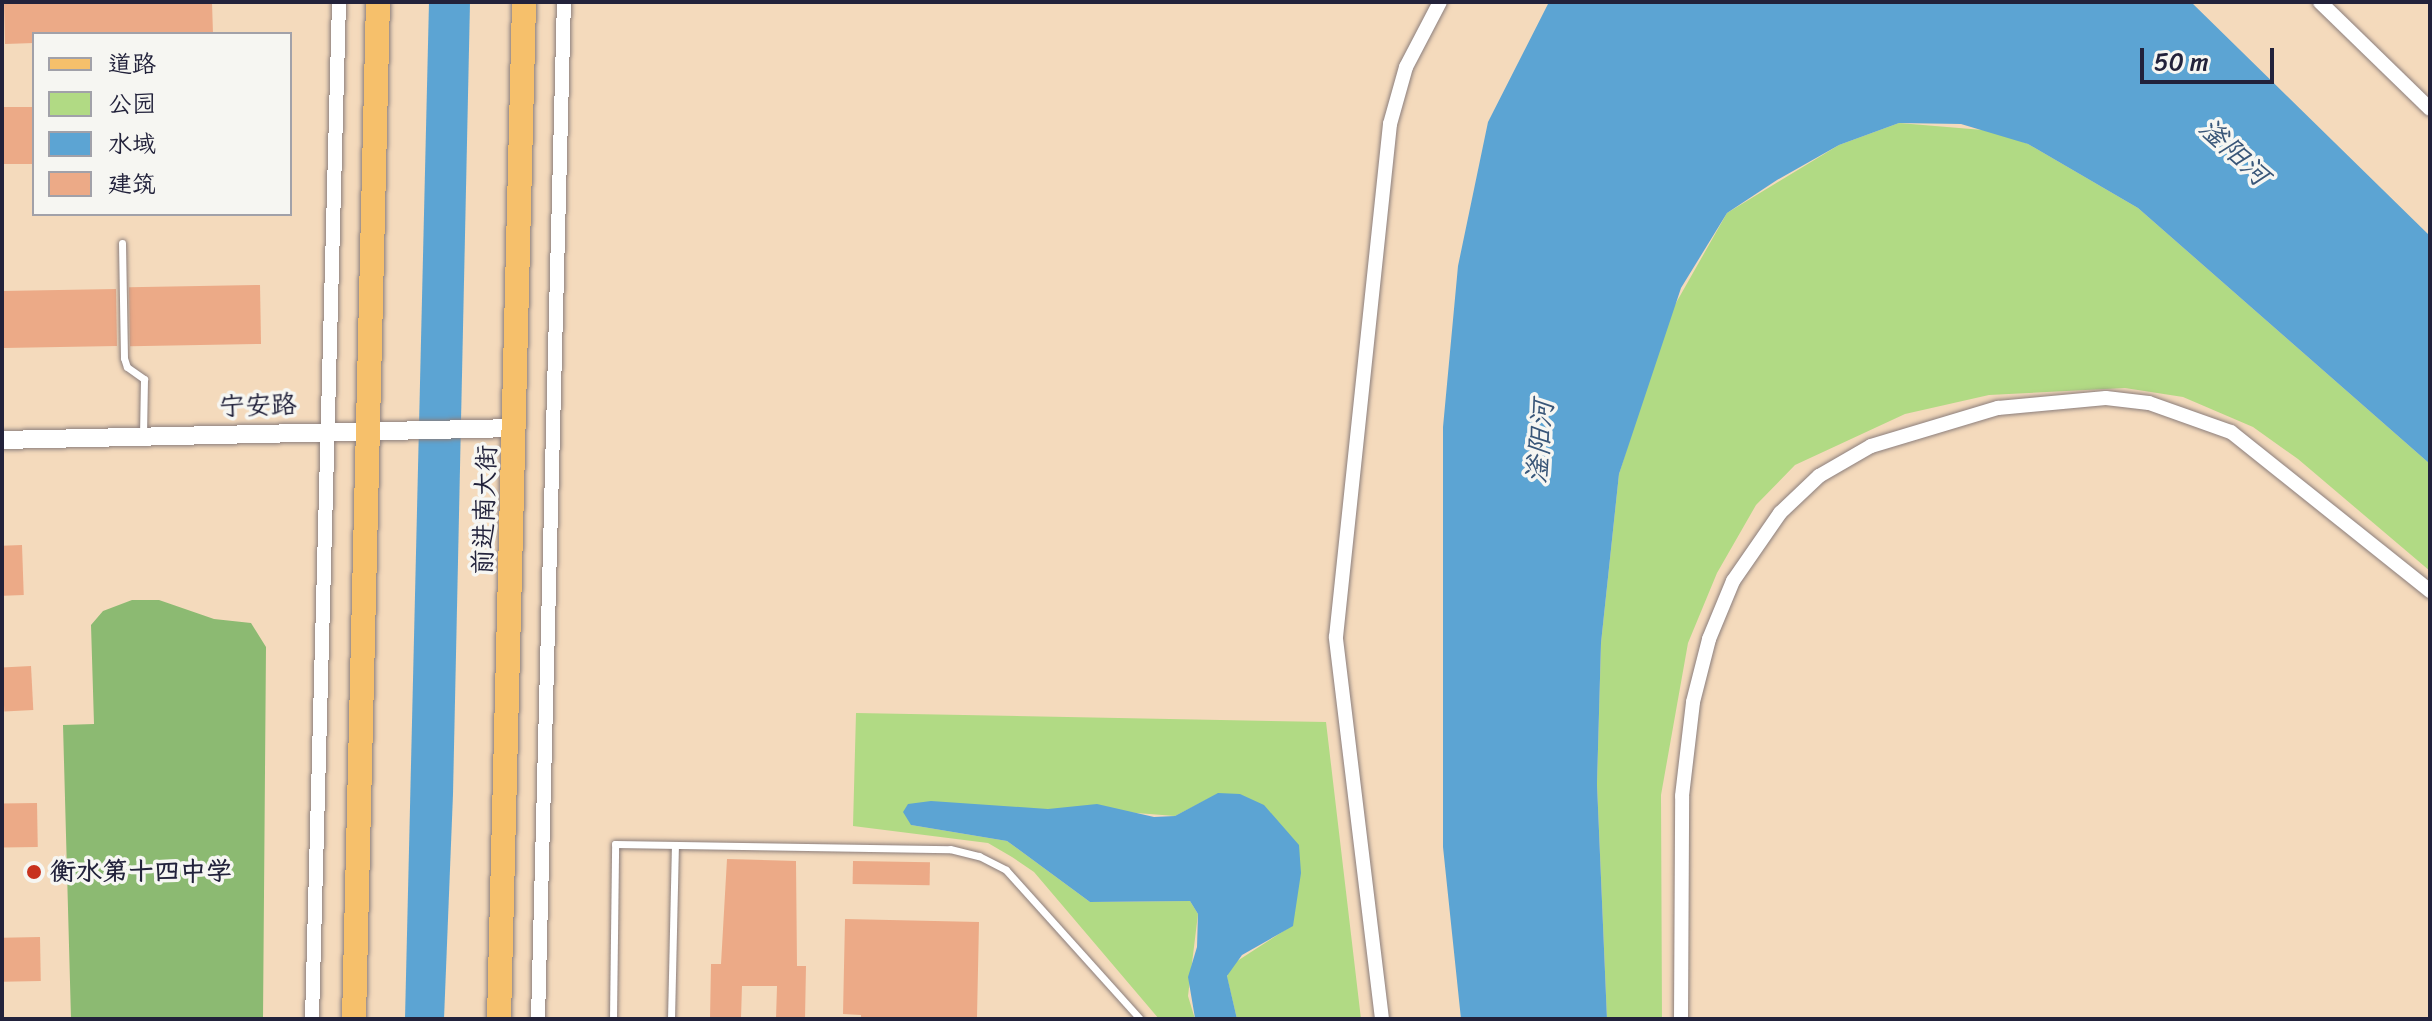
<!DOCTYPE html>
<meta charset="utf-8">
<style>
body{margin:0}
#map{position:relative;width:2432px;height:1021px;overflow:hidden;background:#f4dabc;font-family:Sriracha,"LXGW WenKai TC",sans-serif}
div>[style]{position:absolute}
.green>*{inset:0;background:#b1da84}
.forest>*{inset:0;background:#8cba72}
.water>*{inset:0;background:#5ca4d3}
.building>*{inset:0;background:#ecaa87;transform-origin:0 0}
.roads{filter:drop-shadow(0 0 2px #8b7e7c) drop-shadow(0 0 2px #8b7e7c)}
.service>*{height:7px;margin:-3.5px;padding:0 3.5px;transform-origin:3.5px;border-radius:3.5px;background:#fff}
.minor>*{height:14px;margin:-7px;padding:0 7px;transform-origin:7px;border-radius:7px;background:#fff}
.tertiary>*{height:18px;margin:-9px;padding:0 9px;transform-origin:9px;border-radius:9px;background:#fff}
.primary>*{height:24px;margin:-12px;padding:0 12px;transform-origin:12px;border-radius:12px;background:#f6c06b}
.dots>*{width:22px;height:22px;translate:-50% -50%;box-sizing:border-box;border:4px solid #f6f6f2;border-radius:50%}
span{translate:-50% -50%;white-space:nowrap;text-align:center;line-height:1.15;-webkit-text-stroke:7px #f6f6f2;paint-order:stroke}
.street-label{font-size:26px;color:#22223b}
.poi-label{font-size:26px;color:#22223b;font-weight:700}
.left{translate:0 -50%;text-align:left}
.water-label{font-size:28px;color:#395678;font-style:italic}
.frame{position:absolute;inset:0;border:4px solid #22223b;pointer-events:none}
.legend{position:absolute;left:32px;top:32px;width:260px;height:184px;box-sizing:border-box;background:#f6f6f2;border:2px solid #a1a1a9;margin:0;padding:10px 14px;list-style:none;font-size:24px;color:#22223b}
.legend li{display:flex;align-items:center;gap:16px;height:40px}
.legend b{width:40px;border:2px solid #a1a1a9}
.scale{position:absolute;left:2140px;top:48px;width:134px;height:36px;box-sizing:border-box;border:4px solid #22223b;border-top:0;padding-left:10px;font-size:24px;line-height:28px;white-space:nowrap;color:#22223b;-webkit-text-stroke:6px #f6f6f2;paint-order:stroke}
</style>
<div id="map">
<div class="green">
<i style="clip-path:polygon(1899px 123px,1995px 131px,2028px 144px,2138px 208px,2430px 464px,2430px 571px,2298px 459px,2253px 427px,2183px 397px,2125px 388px,1989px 395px,1905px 414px,1795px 465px,1756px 505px,1717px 573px,1688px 643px,1661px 795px,1662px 1019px,1607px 1019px,1597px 784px,1601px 643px,1619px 474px,1668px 317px,1727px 213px,1839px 145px)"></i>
<i style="clip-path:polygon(856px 713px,1326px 722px,1361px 1019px,1237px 1019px,1227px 977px,1231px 965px,1293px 925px,1208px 799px,1175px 816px,1072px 808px,911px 825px,1007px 841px,1090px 902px,1190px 901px,1198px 914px,1188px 996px,1195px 1019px,1159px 1019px,1034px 872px,1012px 857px,988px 843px,853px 826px)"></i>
</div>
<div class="forest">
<i style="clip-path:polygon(132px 600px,159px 600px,214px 619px,251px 623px,266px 647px,263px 1019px,71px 1019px,63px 725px,94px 724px,91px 625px,103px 611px)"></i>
</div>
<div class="water">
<i style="clip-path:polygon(429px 2px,470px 2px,453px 794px,444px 1019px,405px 1019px)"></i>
<i style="clip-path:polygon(1549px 2px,2191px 2px,2430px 236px,2430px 464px,2138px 208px,2028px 144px,1961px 124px,1899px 123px,1839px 145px,1777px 180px,1727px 213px,1681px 288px,1619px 474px,1601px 643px,1597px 784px,1607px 1019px,1461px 1019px,1443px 847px,1443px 427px,1458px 266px,1488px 122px)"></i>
<i style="clip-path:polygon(1218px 793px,1240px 794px,1264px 805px,1299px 845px,1301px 873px,1293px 926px,1242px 955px,1227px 976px,1237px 1019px,1195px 1018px,1188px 977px,1197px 947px,1198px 914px,1190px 901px,1090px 902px,1007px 841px,911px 825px,903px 812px,908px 804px,931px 801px,1048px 809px,1097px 804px,1154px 817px,1175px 816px)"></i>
</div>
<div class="building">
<i style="clip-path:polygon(4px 2px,212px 2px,213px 34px,34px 34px,34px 43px,5px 44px)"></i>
<i style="left:2px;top:107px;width:32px;height:57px"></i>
<i style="left:260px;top:285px;width:59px;height:131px;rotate:89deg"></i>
<i style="left:116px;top:289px;width:57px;height:114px;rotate:89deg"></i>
<i style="left:22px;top:545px;width:50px;height:20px;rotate:88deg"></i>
<i style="left:31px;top:666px;width:44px;height:29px;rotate:87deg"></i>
<i style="left:37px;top:803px;width:44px;height:35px;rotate:89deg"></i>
<i style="clip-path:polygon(727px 859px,796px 861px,797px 966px,806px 966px,805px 1019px,776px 1019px,777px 986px,742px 986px,741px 1019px,710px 1019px,711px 964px,721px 964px)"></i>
<i style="left:853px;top:861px;width:77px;height:23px;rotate:1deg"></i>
<i style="clip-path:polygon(845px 919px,979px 922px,977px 1017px,861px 1019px,861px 1015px,843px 1014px)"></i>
<i style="left:40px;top:937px;width:44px;height:38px;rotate:89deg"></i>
</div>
<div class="roads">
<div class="service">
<i style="left:122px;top:243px;width:115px;rotate:89deg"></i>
<i style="left:124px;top:358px;width:9px;rotate:72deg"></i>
<i style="left:127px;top:367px;width:21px;rotate:35deg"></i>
<i style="left:144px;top:379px;width:56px;rotate:91deg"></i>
<i style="left:613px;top:1019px;width:175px;rotate:-89.3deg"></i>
<i style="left:615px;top:844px;width:335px;rotate:0.9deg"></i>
<i style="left:950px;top:849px;width:30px;rotate:14deg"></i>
<i style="left:979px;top:856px;width:30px;rotate:27deg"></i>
<i style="left:1006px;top:870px;width:200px;rotate:48deg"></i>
<i style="left:671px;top:1019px;width:174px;rotate:-88.7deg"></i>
</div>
<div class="minor">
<i style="left:2320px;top:2px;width:153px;rotate:44.2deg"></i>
<i style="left:312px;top:1019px;width:1017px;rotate:-88.48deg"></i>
<i style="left:538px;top:1019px;width:1017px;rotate:-88.54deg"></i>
<i style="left:1382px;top:1019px;width:385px;rotate:-96.9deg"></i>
<i style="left:1336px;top:637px;width:516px;rotate:-83.99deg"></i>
<i style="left:1390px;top:124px;width:59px;rotate:-74.3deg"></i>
<i style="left:1406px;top:67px;width:73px;rotate:-62.4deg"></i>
<i style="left:1681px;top:1019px;width:223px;rotate:-89.7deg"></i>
<i style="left:1682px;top:796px;width:95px;rotate:-83.3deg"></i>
<i style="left:1693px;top:702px;width:65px;rotate:-75.7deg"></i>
<i style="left:1709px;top:639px;width:63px;rotate:-67.5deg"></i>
<i style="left:1733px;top:581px;width:83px;rotate:-55.3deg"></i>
<i style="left:1780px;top:513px;width:54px;rotate:-43.5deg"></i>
<i style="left:1819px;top:476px;width:60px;rotate:-30deg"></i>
<i style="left:1871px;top:446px;width:133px;rotate:-16.7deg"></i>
<i style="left:1998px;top:408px;width:108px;rotate:-5.3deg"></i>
<i style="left:2106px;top:398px;width:43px;rotate:6.6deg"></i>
<i style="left:2149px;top:403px;width:87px;rotate:19.5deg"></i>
<i style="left:2231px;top:432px;width:255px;rotate:38.6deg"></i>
</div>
<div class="tertiary">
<i style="left:2px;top:440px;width:513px;rotate:-1.34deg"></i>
</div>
<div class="primary">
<i style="left:354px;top:1019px;width:1017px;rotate:-88.65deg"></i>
<i style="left:499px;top:1019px;width:1017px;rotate:-88.59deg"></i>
</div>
</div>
<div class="dots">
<i style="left:34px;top:872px;background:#c8321e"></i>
</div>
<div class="street-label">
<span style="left:258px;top:406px;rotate:-2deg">宁安路</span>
<span style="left:485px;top:510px;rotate:-88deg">前进南大街</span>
</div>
<div class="poi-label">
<span class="left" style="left:50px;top:872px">衡水第十四中学</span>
</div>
<div class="water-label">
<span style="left:2234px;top:152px;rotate:43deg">滏阳河</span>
<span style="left:1540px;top:442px;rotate:-85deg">滏阳河</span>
</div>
<div class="frame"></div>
<ul class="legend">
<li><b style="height:10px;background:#f6c06b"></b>道路</li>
<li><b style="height:22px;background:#b1da84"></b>公园</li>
<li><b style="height:22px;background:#5ca4d3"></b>水域</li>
<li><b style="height:22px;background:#ecaa87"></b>建筑</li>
</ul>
<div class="scale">50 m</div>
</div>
